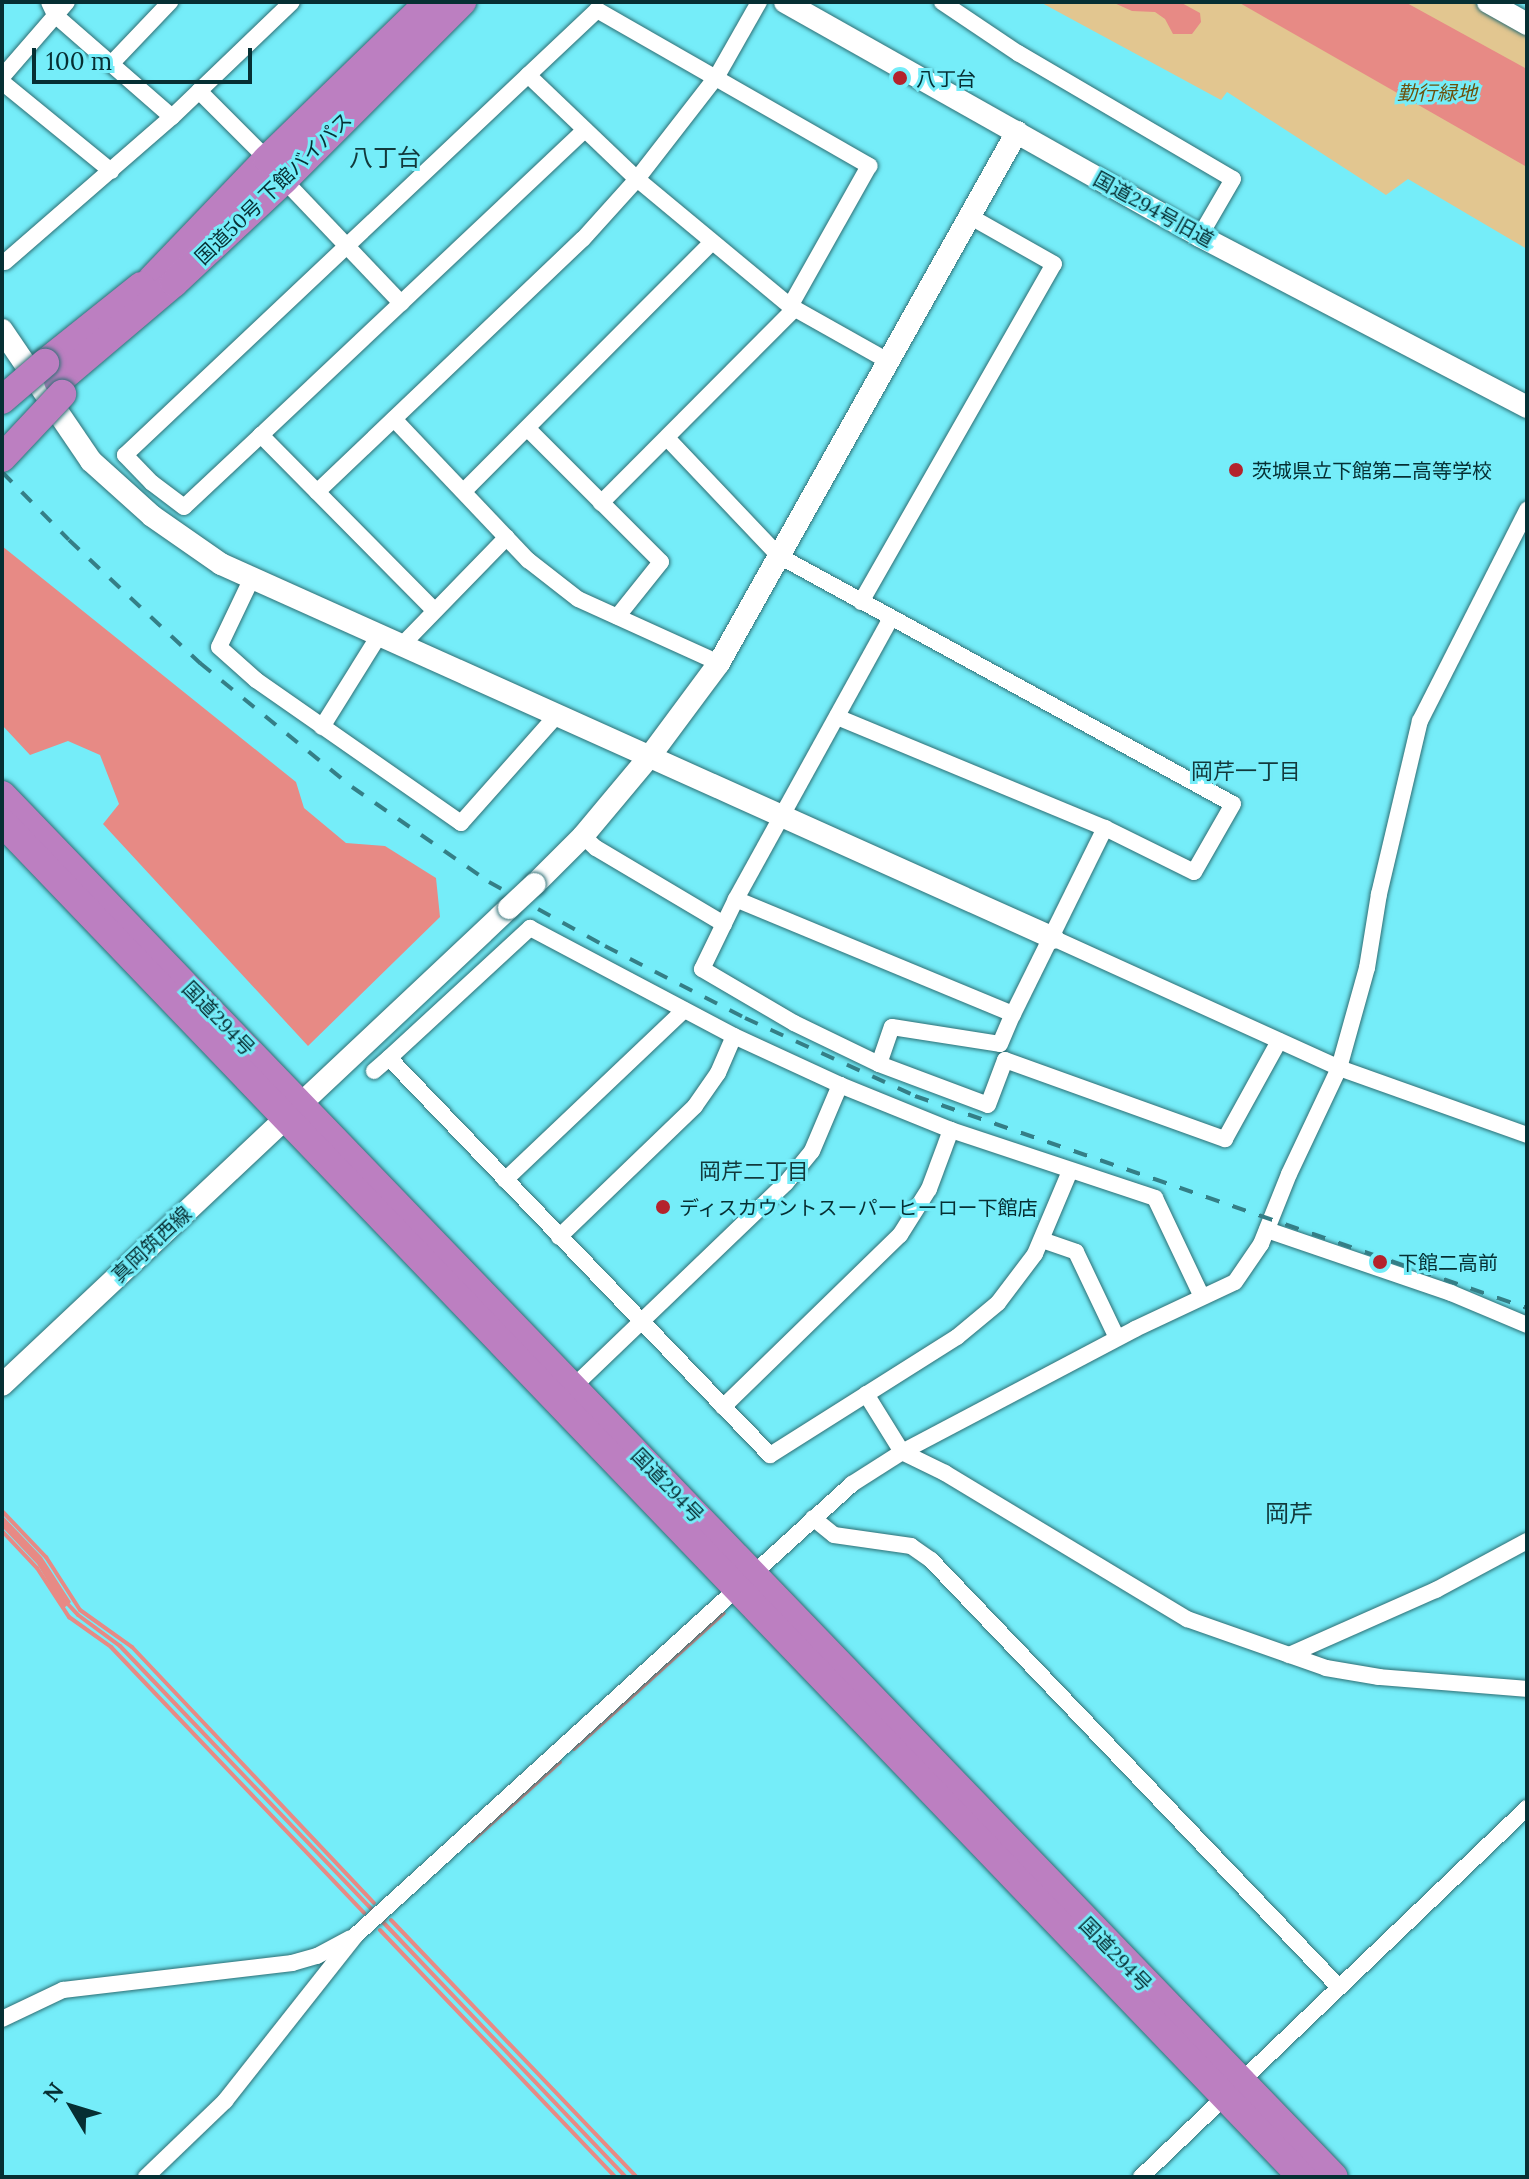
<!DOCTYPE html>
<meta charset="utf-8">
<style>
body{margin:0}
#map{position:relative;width:1529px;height:2179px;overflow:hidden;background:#75edf9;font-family:Lora,"Noto Sans JP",serif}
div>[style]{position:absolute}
.green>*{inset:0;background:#e2c690}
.water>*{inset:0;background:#e78a85}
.stream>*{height:4px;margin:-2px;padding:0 2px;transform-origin:2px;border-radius:2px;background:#e78a85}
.roads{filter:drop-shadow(0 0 2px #2e6e74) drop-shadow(0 0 2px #2e6e74)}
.street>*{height:16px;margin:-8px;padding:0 8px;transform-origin:8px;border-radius:8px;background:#fff}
.secondary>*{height:22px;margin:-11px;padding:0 11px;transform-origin:11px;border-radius:11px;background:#fff}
.highway>*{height:28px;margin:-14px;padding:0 14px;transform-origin:14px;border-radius:14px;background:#bc7fc1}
.rail>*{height:4px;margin-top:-2px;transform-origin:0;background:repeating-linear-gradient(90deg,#347e86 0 14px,transparent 0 28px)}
.bridges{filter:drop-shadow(0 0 2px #2e6e74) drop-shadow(0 0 2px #2e6e74)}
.secondary-bridge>*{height:22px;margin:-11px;padding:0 11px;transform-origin:11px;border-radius:11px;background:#fff}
.highway-bridge>*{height:28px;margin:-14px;padding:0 14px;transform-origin:14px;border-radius:14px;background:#bc7fc1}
.dots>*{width:22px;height:22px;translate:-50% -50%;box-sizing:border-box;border:4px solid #75edf9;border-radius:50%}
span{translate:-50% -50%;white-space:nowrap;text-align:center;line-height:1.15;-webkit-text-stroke:6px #75edf9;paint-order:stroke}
.poi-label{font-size:20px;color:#062f33}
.left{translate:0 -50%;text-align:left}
.park-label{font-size:20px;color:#6c510d;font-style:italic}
.street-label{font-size:20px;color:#062f33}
.neighbourhood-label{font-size:22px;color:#12393c}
.quarter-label{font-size:24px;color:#12393c}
.frame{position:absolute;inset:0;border:4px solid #062f33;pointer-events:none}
.north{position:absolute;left:32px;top:2067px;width:80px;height:80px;-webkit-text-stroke:6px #75edf9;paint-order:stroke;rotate:308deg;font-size:22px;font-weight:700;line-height:32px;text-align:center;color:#062f33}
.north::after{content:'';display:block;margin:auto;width:28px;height:36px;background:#062f33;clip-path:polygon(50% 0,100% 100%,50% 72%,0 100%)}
.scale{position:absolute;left:32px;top:48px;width:220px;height:36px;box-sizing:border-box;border:4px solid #062f33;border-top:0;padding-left:10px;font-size:24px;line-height:28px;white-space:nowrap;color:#062f33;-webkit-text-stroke:6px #75edf9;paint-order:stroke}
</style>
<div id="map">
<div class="green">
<i style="clip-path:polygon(1040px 2px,1472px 2px,1527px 33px,1527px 249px,1408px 179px,1386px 195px,1227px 92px,1221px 100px)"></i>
</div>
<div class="water">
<i style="clip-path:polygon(1112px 2px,1180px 2px,1200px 13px,1201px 22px,1192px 34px,1173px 34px,1165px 19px,1155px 12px,1132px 11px)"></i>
<i style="clip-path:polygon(1238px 2px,1405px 2px,1527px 69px,1527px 167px)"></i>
<i style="clip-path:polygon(2px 546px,296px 782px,304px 808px,346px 843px,385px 846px,436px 878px,440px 917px,308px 1046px,103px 824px,119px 804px,100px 755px,68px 741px,30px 755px,2px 725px)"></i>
<i style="clip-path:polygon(2px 1515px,42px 1557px,71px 1602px,64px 1608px,37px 1564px,2px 1527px)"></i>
</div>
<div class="stream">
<i style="left:2px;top:1511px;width:64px;rotate:46.3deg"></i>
<i style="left:46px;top:1557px;width:63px;rotate:57.3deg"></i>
<i style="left:80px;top:1610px;width:64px;rotate:35.4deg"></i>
<i style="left:132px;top:1647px;width:352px;rotate:46.6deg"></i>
<i style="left:2px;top:1531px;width:51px;rotate:46.6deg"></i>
<i style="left:37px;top:1568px;width:59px;rotate:56.9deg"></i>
<i style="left:69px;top:1617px;width:52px;rotate:35.5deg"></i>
<i style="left:111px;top:1647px;width:367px;rotate:46.4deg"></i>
<i style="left:65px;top:1601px;width:19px;rotate:47deg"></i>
<i style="left:78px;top:1615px;width:52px;rotate:36.4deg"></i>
<i style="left:120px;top:1646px;width:364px;rotate:46.3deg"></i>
<i style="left:574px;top:1749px;width:202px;rotate:-42.2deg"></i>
<i style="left:472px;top:1841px;width:118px;rotate:-41.9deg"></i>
<i style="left:385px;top:1918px;width:4px;rotate:135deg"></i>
<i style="left:382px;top:1921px;width:354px;rotate:46.4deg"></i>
<i style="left:391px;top:1920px;width:356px;rotate:46.3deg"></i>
<i style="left:380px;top:1930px;width:341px;rotate:46.4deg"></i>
</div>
<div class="roads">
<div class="street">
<i style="left:49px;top:2px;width:14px;rotate:65deg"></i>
<i style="left:55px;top:15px;width:155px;rotate:41.1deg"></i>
<i style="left:942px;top:2px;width:92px;rotate:33.9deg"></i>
<i style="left:1018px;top:53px;width:249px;rotate:30.4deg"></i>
<i style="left:1233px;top:179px;width:66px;rotate:120.1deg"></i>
<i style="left:111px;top:64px;width:86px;rotate:-46.4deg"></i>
<i style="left:528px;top:75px;width:151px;rotate:43.7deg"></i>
<i style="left:637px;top:179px;width:199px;rotate:39.7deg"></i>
<i style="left:790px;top:306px;width:112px;rotate:29.3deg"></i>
<i style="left:2px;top:77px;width:99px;rotate:-49.1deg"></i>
<i style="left:2px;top:82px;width:141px;rotate:39.2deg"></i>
<i style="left:199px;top:91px;width:96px;rotate:45deg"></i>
<i style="left:284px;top:180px;width:170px;rotate:46.4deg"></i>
<i style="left:5px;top:262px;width:221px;rotate:-41deg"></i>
<i style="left:172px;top:117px;width:166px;rotate:-43.8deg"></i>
<i style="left:394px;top:419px;width:195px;rotate:46.5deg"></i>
<i style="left:528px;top:560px;width:63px;rotate:38deg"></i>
<i style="left:578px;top:599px;width:155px;rotate:24.4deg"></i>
<i style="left:528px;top:429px;width:188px;rotate:45deg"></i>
<i style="left:661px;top:562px;width:70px;rotate:128.7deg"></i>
<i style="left:261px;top:435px;width:105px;rotate:136.9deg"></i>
<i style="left:184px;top:507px;width:40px;rotate:-143deg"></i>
<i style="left:152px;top:483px;width:39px;rotate:-134deg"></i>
<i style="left:125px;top:455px;width:649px;rotate:-43.31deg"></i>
<i style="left:597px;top:10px;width:314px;rotate:29.8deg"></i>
<i style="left:869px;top:166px;width:161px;rotate:119.4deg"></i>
<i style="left:667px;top:438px;width:163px;rotate:46.5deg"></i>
<i style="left:779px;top:556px;width:517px;rotate:28.65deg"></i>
<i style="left:1233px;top:804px;width:78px;rotate:119.8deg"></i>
<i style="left:1194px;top:872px;width:99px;rotate:-153.7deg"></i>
<i style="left:1105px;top:828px;width:208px;rotate:116.3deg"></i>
<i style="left:1013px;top:1014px;width:300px;rotate:-157.5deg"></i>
<i style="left:464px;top:491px;width:350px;rotate:-45.1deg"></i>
<i style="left:317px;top:492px;width:367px;rotate:-43.6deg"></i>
<i style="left:583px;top:239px;width:81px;rotate:-48deg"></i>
<i style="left:637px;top:179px;width:130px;rotate:-52.2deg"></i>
<i style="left:717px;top:76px;width:85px;rotate:-60.4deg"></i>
<i style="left:601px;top:503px;width:274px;rotate:-45.1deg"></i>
<i style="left:251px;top:580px;width:74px;rotate:115.5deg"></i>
<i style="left:219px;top:647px;width:50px;rotate:41.7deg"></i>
<i style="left:256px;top:680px;width:250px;rotate:34.9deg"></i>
<i style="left:461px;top:823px;width:143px;rotate:-48.4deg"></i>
<i style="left:861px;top:602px;width:389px;rotate:-60.3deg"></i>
<i style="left:1054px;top:264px;width:98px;rotate:-150.5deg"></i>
<i style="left:433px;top:609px;width:245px;rotate:-134.7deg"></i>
<i style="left:261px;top:435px;width:444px;rotate:-43.3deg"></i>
<i style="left:891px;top:618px;width:321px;rotate:118.9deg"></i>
<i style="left:736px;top:899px;width:78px;rotate:115.9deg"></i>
<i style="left:702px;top:969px;width:107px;rotate:30.4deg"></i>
<i style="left:794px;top:1023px;width:94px;rotate:25.8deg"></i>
<i style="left:879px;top:1064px;width:116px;rotate:20.6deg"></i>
<i style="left:988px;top:1105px;width:48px;rotate:-69.3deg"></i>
<i style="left:1005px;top:1060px;width:234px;rotate:19.8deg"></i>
<i style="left:1225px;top:1139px;width:112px;rotate:-61.1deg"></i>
<i style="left:400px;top:647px;width:153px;rotate:-45.8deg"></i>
<i style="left:837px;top:717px;width:290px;rotate:22.5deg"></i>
<i style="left:322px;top:727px;width:106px;rotate:-58.1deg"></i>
<i style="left:583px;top:836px;width:18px;rotate:43deg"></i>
<i style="left:596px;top:848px;width:149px;rotate:30.7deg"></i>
<i style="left:1053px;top:938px;width:314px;rotate:24.4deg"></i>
<i style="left:1339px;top:1068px;width:200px;rotate:19.6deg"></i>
<i style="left:879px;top:1064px;width:39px;rotate:-71deg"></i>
<i style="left:892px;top:1027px;width:109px;rotate:8.9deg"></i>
<i style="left:1000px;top:1044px;width:33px;rotate:-67deg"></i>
<i style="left:374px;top:1071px;width:20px;rotate:-41deg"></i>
<i style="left:1070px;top:1171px;width:90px;rotate:112.9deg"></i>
<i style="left:1035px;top:1254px;width:61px;rotate:127.1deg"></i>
<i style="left:998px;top:1303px;width:53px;rotate:140.3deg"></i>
<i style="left:957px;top:1337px;width:221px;rotate:147.7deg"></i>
<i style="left:770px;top:1455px;width:550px;rotate:-133.82deg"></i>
<i style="left:389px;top:1058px;width:192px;rotate:-42.7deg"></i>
<i style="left:530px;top:928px;width:231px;rotate:27.9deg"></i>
<i style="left:734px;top:1036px;width:117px;rotate:24.8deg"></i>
<i style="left:840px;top:1085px;width:120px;rotate:22.1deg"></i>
<i style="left:951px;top:1130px;width:215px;rotate:18.4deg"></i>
<i style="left:1155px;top:1198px;width:107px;rotate:64.6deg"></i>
<i style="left:505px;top:1180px;width:247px;rotate:-43.5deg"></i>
<i style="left:1267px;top:1230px;width:194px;rotate:18.9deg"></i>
<i style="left:1451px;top:1293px;width:82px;rotate:22.8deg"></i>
<i style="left:559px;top:1237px;width:189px;rotate:-43.9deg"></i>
<i style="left:695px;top:1106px;width:40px;rotate:-55.1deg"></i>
<i style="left:718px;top:1073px;width:40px;rotate:-66.6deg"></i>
<i style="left:1042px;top:1240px;width:36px;rotate:19deg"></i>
<i style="left:1076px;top:1252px;width:95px;rotate:64.5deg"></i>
<i style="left:572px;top:1388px;width:296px;rotate:-43.8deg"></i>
<i style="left:786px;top:1183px;width:41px;rotate:-50.9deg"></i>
<i style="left:812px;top:1151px;width:72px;rotate:-67deg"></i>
<i style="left:866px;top:1394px;width:68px;rotate:58.2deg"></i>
<i style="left:902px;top:1452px;width:48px;rotate:26deg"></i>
<i style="left:945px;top:1473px;width:283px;rotate:31.1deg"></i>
<i style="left:1187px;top:1619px;width:147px;rotate:19.4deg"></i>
<i style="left:1326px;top:1668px;width:54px;rotate:9.6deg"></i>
<i style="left:1379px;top:1677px;width:148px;rotate:4.6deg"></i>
<i style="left:723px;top:1407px;width:247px;rotate:-44.2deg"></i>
<i style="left:900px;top:1235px;width:54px;rotate:-57.8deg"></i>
<i style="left:929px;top:1189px;width:63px;rotate:-69.6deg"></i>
<i style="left:813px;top:1518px;width:27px;rotate:39deg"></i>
<i style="left:834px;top:1535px;width:78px;rotate:8.1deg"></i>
<i style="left:911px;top:1546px;width:24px;rotate:35deg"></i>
<i style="left:931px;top:1560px;width:588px;rotate:46.31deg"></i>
<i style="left:1289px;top:1655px;width:161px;rotate:-23.9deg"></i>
<i style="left:1436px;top:1590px;width:103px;rotate:-28.3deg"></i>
<i style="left:2px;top:2019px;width:68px;rotate:-25.4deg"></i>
<i style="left:63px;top:1990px;width:231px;rotate:-6.7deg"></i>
<i style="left:292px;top:1963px;width:26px;rotate:-16deg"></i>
<i style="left:317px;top:1956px;width:38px;rotate:-28deg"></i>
<i style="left:146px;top:2177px;width:110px;rotate:-43.9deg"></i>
<i style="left:225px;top:2101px;width:211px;rotate:-51.7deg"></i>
<i style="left:356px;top:1935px;width:670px;rotate:-42.28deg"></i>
<i style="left:852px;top:1484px;width:59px;rotate:-32.6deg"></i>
<i style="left:902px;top:1452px;width:263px;rotate:-27.8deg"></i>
<i style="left:1135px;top:1329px;width:110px;rotate:-25.2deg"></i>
<i style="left:1235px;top:1282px;width:46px;rotate:-55.6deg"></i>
<i style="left:1261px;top:1244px;width:75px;rotate:-68.2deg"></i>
<i style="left:1289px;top:1174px;width:117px;rotate:-64.7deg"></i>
<i style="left:1339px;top:1068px;width:104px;rotate:-74.4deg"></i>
<i style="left:1367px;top:968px;width:75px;rotate:-80.8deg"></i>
<i style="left:1379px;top:894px;width:178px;rotate:-76.7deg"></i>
<i style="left:1420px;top:721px;width:237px;rotate:-63.1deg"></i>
<i style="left:1141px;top:2177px;width:534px;rotate:-43.71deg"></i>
</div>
<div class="secondary">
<i style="left:785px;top:2px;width:476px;rotate:29.4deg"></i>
<i style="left:1200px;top:236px;width:369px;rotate:27.6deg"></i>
<i style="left:1488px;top:2px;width:45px;rotate:29.4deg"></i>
<i style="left:2px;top:330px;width:158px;rotate:55.8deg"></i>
<i style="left:91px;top:461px;width:82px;rotate:42deg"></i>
<i style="left:152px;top:516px;width:84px;rotate:34.8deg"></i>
<i style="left:221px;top:564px;width:912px;rotate:24.2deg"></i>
<i style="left:535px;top:884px;width:68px;rotate:-45deg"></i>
<i style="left:583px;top:836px;width:104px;rotate:-50.1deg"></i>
<i style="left:650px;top:756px;width:116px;rotate:-53.4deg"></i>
<i style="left:719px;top:663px;width:609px;rotate:-60.7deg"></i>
<i style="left:2px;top:1385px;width:696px;rotate:-43.25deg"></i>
</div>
<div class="highway">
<i style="left:152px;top:279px;width:166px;rotate:-46.2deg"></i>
<i style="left:267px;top:159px;width:226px;rotate:-44.1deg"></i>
<i style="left:45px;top:363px;width:123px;rotate:-38.7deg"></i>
<i style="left:58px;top:381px;width:152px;rotate:-40.2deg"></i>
<i style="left:174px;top:283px;width:151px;rotate:-43.1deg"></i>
<i style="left:284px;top:180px;width:252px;rotate:-45deg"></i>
<i style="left:2px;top:795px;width:1919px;rotate:46.06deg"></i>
<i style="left:2px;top:822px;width:1878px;rotate:46.19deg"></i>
</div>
</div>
<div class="rail">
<i style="left:2px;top:472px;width:95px;rotate:45.4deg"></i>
<i style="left:69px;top:540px;width:180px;rotate:43.2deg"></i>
<i style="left:200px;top:663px;width:196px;rotate:39.2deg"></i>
<i style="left:352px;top:787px;width:167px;rotate:34.7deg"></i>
<i style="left:489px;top:882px;width:132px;rotate:28.9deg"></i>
<i style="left:605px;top:946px;width:157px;rotate:27.2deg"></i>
<i style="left:745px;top:1018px;width:187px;rotate:24.6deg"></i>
<i style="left:915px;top:1096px;width:648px;rotate:19.11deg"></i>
</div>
<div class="bridges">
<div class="secondary-bridge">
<i style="left:509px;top:908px;width:35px;rotate:-43deg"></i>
</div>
<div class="highway-bridge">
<i style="left:2px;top:400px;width:57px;rotate:-40.7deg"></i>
<i style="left:2px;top:458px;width:88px;rotate:-46.8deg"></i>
</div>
</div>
<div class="dots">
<i style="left:900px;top:78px;background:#b4232c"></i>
<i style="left:1236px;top:470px;background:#b4232c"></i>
<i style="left:663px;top:1207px;background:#b4232c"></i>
<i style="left:1380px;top:1262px;background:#b4232c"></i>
</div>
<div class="poi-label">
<span class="left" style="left:916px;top:78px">八丁台</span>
<span class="left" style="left:1252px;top:470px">茨城県立下館第二高等学校</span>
<span class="left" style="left:679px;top:1207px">ディスカウントスーパーヒーロー下館店</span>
<span class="left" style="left:1398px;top:1262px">下館二高前</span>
</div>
<div class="park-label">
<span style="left:1437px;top:92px">勤行緑地</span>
</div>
<div class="street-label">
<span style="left:273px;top:188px;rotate:-44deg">国道50号 下館バイパス</span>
<span style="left:1154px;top:209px;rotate:29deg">国道294号旧道</span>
<span style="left:219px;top:1018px;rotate:46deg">国道294号</span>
<span style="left:151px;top:1244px;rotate:-43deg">真岡筑西線</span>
<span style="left:668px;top:1485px;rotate:46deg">国道294号</span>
<span style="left:1116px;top:1954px;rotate:46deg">国道294号</span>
</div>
<div class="neighbourhood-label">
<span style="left:1246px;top:772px">岡芹一丁目</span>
<span style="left:754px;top:1172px">岡芹二丁目</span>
</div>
<div class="quarter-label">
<span style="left:385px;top:158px">八丁台</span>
<span style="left:1289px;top:1514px">岡芹</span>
</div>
<div class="frame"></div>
<div class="north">N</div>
<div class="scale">100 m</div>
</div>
